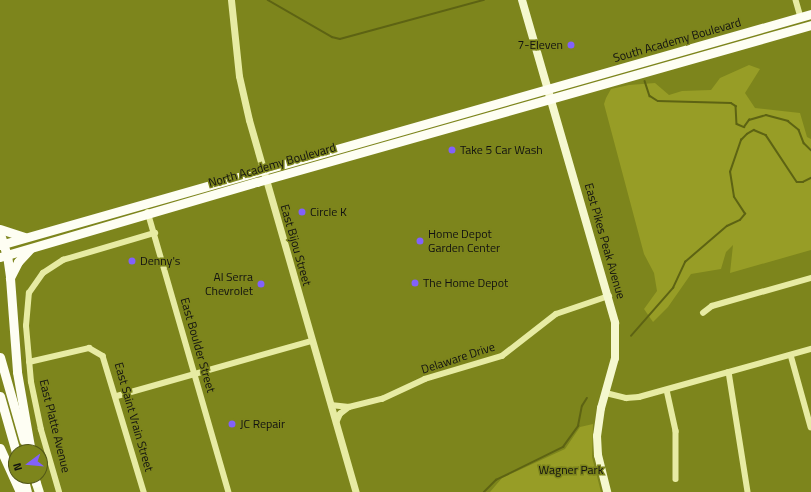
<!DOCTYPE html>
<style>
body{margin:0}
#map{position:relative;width:811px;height:492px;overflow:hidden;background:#7d851c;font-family:"Titillium Web",sans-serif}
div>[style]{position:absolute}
.green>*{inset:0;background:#979d26}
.stream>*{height:1.5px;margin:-0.75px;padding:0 0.75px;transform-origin:0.75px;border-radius:0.75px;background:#5d6313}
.minor>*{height:5.5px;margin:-2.75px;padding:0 2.75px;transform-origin:2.75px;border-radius:2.75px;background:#e7eba3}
.tertiary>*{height:7px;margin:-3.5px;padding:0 3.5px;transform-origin:3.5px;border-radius:3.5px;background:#e7eba3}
.secondary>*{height:8px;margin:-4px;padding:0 4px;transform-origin:4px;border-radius:4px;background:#f5f8cf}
.primary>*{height:9px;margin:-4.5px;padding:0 4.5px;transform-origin:4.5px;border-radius:4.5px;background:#fcfee7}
.trunk>*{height:9px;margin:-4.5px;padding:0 4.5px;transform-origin:4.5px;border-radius:4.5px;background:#fefef3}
.dots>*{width:11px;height:11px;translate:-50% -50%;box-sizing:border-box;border:2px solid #7d851c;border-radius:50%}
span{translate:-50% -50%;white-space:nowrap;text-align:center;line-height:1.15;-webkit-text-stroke:3px #7d851c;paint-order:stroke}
.street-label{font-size:12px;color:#111}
.poi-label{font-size:12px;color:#111}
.right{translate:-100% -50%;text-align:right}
.left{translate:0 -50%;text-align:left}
.park-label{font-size:12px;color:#111}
.north{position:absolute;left:8px;top:444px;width:40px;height:40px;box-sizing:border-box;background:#7d851c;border:1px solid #525718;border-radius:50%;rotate:254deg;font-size:11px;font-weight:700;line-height:16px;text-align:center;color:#111}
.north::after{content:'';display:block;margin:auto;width:14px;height:18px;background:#8261fb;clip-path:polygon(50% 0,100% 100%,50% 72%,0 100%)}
</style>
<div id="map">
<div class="green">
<i style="clip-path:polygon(749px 65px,760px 69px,745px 93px,755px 108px,800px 113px,807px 137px,811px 139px,811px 250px,730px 273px,733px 245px,726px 252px,721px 269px,691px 274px,668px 307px,653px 322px,644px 309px,657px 291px,654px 273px,644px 254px,604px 104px,606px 98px,611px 89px,629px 85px,655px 83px,669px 95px,682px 91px,711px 90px,720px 78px)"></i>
<i style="clip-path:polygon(593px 424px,592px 457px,601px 492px,490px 492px,502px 478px,565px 449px,580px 427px)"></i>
</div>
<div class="stream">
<i style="left:268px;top:0;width:74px;rotate:30deg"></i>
<i style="left:332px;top:37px;width:8px;rotate:14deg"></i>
<i style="left:340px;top:39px;width:149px;rotate:-15.2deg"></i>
<i style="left:645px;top:81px;width:16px;rotate:72deg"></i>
<i style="left:650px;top:96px;width:9px;rotate:32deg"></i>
<i style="left:658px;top:101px;width:73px;rotate:1.6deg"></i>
<i style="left:731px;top:103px;width:6px;rotate:31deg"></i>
<i style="left:736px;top:106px;width:18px;rotate:87deg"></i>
<i style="left:737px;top:124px;width:8px;rotate:23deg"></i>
<i style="left:744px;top:127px;width:9px;rotate:-54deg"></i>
<i style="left:749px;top:120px;width:18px;rotate:-16deg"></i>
<i style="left:766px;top:115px;width:23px;rotate:15deg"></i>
<i style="left:788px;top:121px;width:14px;rotate:39deg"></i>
<i style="left:799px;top:130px;width:14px;rotate:69deg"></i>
<i style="left:804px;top:143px;width:10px;rotate:45deg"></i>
<i style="left:631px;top:336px;width:64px;rotate:-48.8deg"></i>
<i style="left:673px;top:288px;width:29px;rotate:-65deg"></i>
<i style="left:685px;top:262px;width:55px;rotate:-40.6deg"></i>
<i style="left:727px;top:226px;width:14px;rotate:-25deg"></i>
<i style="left:740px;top:220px;width:8px;rotate:-50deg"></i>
<i style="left:745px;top:214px;width:20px;rotate:-123deg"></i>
<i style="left:734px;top:197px;width:25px;rotate:-99deg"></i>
<i style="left:730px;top:172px;width:34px;rotate:-71deg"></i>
<i style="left:741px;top:140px;width:8px;rotate:-45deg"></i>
<i style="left:747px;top:134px;width:8px;rotate:-30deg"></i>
<i style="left:754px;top:130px;width:13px;rotate:23deg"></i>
<i style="left:766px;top:135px;width:56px;rotate:56.6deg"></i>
<i style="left:797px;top:182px;width:6px"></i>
<i style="left:803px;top:182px;width:9px;rotate:-27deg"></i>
<i style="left:484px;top:492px;width:17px;rotate:-45deg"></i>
<i style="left:496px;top:480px;width:75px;rotate:-26.2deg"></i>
<i style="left:563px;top:447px;width:26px;rotate:-54deg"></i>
<i style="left:578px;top:426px;width:20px;rotate:-79deg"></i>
<i style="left:582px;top:406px;width:9px;rotate:-58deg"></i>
</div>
<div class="minor">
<i style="left:796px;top:0;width:18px;rotate:74deg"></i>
<i style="left:148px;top:212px;width:291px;rotate:73.9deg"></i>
<i style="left:703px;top:313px;width:11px;rotate:-38deg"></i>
<i style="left:712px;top:306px;width:103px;rotate:-15.8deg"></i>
<i style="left:791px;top:355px;width:75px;rotate:74.5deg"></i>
<i style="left:29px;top:362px;width:62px;rotate:-13.1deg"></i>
<i style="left:89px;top:348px;width:16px;rotate:30deg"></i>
<i style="left:103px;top:356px;width:142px;rotate:73.2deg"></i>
<i style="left:729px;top:372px;width:121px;rotate:81deg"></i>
<i style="left:667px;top:390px;width:42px;rotate:77.6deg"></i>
<i style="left:676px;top:431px;width:48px;rotate:90deg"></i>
<i style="left:606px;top:393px;width:21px;rotate:14deg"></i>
<i style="left:626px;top:398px;width:13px;rotate:-4deg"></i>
<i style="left:639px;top:397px;width:179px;rotate:-15.6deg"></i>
<i style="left:117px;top:396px;width:203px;rotate:-15.8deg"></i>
<i style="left:331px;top:405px;width:18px;rotate:6deg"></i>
<i style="left:336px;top:423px;width:10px;rotate:-66deg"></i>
<i style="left:340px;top:414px;width:11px;rotate:-38deg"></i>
<i style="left:349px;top:407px;width:34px;rotate:-14deg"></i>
<i style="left:382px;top:399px;width:47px;rotate:-24.9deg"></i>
<i style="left:425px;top:379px;width:80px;rotate:-16.6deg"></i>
<i style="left:502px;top:356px;width:68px;rotate:-37.9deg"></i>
<i style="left:556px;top:314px;width:56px;rotate:-18.8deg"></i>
<i style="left:59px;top:492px;width:65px;rotate:-106.2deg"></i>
<i style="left:41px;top:430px;width:49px;rotate:-101.8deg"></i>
<i style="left:31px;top:382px;width:56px;rotate:-95.1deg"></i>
<i style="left:26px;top:326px;width:33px;rotate:-85deg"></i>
<i style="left:29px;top:293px;width:24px;rotate:-55deg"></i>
<i style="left:43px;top:273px;width:24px;rotate:-33deg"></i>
<i style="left:63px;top:260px;width:96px;rotate:-16.4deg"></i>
</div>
<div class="tertiary">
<i style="left:231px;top:0;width:76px;rotate:84deg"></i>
<i style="left:239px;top:76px;width:45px;rotate:77.2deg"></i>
<i style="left:249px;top:120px;width:387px;rotate:74deg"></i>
</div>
<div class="secondary">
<i style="left:522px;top:0;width:336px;rotate:73.9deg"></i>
<i style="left:615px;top:323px;width:35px;rotate:90deg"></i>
<i style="left:615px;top:358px;width:52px;rotate:105.6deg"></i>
<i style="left:601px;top:408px;width:28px;rotate:98deg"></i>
<i style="left:597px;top:436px;width:19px;rotate:87deg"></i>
<i style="left:598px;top:455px;width:38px;rotate:76deg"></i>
</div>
<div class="primary">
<i style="left:36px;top:483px;width:9px;rotate:72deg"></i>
</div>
<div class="trunk">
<i style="left:0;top:229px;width:25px;rotate:18deg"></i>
<i style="left:0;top:234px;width:22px;rotate:72deg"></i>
<i style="left:7px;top:255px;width:22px;rotate:82deg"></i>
<i style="left:0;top:245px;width:843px;rotate:-15.9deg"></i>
<i style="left:30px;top:249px;width:18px;rotate:133deg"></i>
<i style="left:18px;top:262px;width:18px;rotate:117deg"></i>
<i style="left:10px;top:278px;width:94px;rotate:85.7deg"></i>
<i style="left:17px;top:372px;width:81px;rotate:80.1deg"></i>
<i style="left:0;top:257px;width:268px;rotate:-16.3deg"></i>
<i style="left:257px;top:182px;width:576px;rotate:-15.82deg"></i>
<i style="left:0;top:357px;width:87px;rotate:74.1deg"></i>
<i style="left:0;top:396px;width:58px;rotate:74.1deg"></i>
<i style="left:0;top:448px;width:48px;rotate:65.6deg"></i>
<i style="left:23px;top:476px;width:16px;rotate:76deg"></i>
<i style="left:34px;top:476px;width:7px;rotate:74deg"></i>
</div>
<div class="dots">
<i style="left:571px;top:45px;background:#8261fb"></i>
<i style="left:452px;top:150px;background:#8261fb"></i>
<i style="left:302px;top:212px;background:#8261fb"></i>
<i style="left:420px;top:241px;background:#8261fb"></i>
<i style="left:132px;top:261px;background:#8261fb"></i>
<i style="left:415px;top:283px;background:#8261fb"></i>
<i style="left:261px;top:284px;background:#8261fb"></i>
<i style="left:232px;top:424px;background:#8261fb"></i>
</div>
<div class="street-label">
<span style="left:677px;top:40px;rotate:-16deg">South Academy Boulevard</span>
<span style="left:272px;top:165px;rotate:-16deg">North Academy Boulevard</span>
<span style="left:605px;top:241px;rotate:74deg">East Pikes Peak Avenue</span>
<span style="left:296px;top:245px;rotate:74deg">East Bijou Street</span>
<span style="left:198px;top:345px;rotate:74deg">East Boulder Street</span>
<span style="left:458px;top:358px;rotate:-18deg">Delaware Drive</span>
<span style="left:134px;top:417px;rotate:74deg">East Saint Vrain Street</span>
<span style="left:55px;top:426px;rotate:76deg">East Platte Avenue</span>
</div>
<div class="poi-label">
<span class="right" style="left:563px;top:45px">7-Eleven</span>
<span class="left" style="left:460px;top:150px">Take 5 Car Wash</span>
<span class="left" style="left:310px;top:212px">Circle K</span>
<span class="left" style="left:428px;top:241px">Home Depot<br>Garden Center</span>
<span class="left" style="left:140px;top:261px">Denny's</span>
<span class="right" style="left:253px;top:284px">Al Serra<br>Chevrolet</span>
<span class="left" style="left:423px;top:283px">The Home Depot</span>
<span class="left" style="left:240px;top:424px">JC Repair</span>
</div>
<div class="park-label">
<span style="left:571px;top:470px">Wagner Park</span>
</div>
<div class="north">N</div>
</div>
